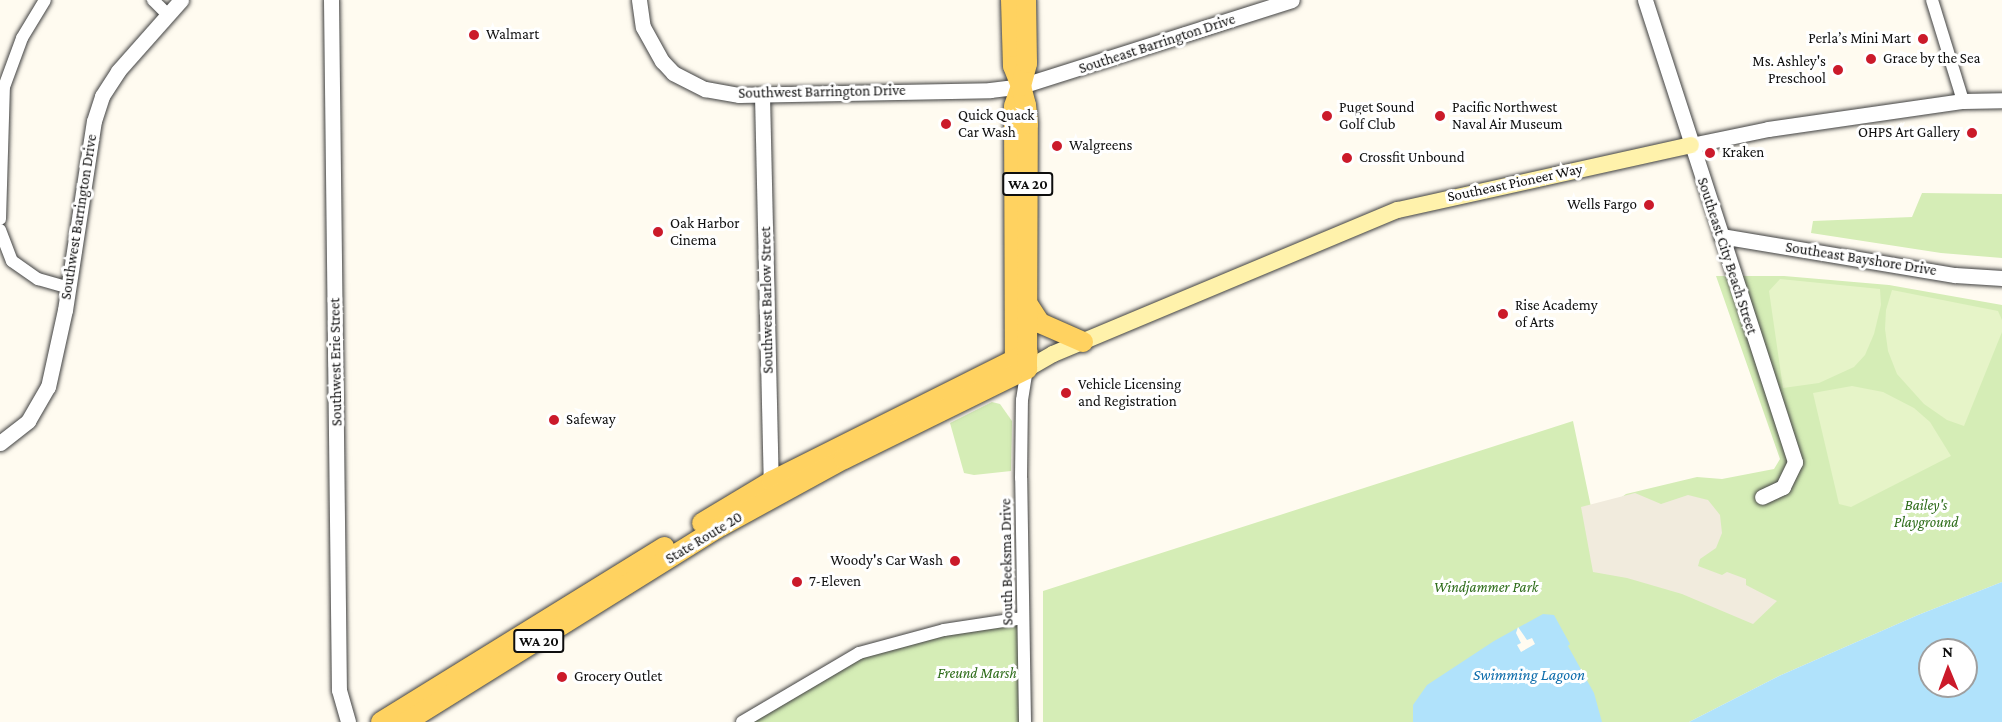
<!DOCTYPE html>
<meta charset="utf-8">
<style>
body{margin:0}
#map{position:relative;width:2002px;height:722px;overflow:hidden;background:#fffbf0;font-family:"Crimson Pro",serif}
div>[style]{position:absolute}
.green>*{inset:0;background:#d5edb6}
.pitch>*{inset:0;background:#e6f4c8}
.plaza>*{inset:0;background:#f1ebdd}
.water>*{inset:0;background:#b0e2fb}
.pier>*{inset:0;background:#fffbf0}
.roads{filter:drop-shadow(0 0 2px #414141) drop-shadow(0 0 2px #414141)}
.minor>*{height:12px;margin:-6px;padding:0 6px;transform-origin:6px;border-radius:6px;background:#fff}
.tertiary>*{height:15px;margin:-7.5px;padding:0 7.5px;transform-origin:7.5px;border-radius:7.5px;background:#fff}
.secondary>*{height:16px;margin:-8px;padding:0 8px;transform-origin:8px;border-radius:8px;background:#fff2ab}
.primary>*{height:20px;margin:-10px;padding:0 10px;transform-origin:10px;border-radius:10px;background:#ffd260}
.dots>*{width:16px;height:16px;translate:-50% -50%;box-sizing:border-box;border:3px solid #fff;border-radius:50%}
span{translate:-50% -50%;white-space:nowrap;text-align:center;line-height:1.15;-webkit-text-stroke:6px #fff;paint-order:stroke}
.shield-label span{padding:2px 4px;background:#fff;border:2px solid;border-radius:4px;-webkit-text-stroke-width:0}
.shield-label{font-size:14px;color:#0e0e0e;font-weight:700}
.poi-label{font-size:15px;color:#0e0e0e}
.left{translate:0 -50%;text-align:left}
.right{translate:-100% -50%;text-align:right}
.street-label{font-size:15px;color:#0e0e0e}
.park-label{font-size:15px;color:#2d6c19;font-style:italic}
.water-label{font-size:16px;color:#0d6cab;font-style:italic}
.north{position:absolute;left:1918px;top:638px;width:60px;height:60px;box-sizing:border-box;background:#fff;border:2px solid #9f9f9f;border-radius:50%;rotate:359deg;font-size:16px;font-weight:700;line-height:24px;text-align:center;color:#0e0e0e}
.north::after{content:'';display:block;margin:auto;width:21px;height:27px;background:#cb1a2a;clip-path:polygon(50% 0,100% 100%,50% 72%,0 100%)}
</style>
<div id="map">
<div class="green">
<i style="clip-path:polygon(1922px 193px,2002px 194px,2002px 258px,1941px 253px,1811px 233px,1813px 221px,1912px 217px)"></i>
<i style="clip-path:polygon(1716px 276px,1784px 276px,1889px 285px,2002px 305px,2002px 582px,1918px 615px,1779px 676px,1689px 722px,1043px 722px,1043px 591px,1573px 421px,1591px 507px,1619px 499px,1626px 494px,1697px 477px,1722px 479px,1774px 469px,1780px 459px)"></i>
<i style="clip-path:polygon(992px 402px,1000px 404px,1012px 421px,1011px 471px,974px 475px,964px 473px,950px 423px)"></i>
<i style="clip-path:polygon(1023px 618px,1025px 722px,742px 722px,859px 653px)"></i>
</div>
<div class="pitch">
<i style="clip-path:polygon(1780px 279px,1880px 289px,1881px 305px,1874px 334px,1865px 355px,1854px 367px,1819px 383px,1783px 388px,1769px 291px)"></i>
<i style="clip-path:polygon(1892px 290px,1998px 311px,2002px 320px,2002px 332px,1964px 426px,1947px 420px,1924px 404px,1897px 374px,1888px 351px,1885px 329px,1886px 310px)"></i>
<i style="clip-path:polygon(1852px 386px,1883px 392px,1914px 408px,1930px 422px,1951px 456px,1851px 507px,1839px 504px,1813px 393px)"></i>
</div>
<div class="plaza">
<i style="clip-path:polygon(1635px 493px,1661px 504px,1688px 495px,1708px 500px,1720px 515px,1722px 533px,1716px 548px,1700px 559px,1698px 566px,1722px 575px,1727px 572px,1746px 579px,1746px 585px,1777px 601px,1753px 624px,1682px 594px,1627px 578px,1593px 572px,1581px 507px)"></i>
</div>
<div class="water">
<i style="clip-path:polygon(evenodd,2002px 582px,2002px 722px,1689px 722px,1779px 676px,1918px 615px,2002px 582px,1930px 650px,1966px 650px,1966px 686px,1930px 686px,1930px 650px)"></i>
<i style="clip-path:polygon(1543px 614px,1554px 615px,1570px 644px,1568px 646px,1594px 693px,1602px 722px,1413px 722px,1413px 705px,1427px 685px,1494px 641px)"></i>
</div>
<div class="pier">
<i style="clip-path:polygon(1518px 627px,1527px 640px,1532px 638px,1535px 644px,1521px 652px,1517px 645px,1521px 643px,1516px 633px)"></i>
</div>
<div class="roads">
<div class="minor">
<i style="left:153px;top:0;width:21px;rotate:45deg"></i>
<i style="left:1932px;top:0;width:106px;rotate:72.9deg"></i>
<i style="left:0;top:219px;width:132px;rotate:-88.3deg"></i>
<i style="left:4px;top:87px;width:52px;rotate:-69.8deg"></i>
<i style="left:22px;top:38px;width:44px;rotate:-58.8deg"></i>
<i style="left:0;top:230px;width:33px;rotate:69deg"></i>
<i style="left:12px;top:261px;width:32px;rotate:35deg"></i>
<i style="left:38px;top:279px;width:32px;rotate:16deg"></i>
<i style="left:742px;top:722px;width:136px;rotate:-30.5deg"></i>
<i style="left:859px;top:653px;width:88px;rotate:-15.1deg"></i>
<i style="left:944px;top:630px;width:80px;rotate:-8.6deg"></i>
<i style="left:1025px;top:722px;width:244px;rotate:-90.9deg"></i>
<i style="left:1021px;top:478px;width:78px;rotate:-89.3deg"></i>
<i style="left:1022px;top:400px;width:31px;rotate:-81deg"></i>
</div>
<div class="tertiary">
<i style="left:331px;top:0;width:690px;rotate:89.34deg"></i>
<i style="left:339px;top:690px;width:33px;rotate:74deg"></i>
<i style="left:639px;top:0;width:27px;rotate:82deg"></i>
<i style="left:643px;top:27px;width:39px;rotate:61deg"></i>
<i style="left:662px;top:61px;width:16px;rotate:47deg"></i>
<i style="left:673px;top:73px;width:36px;rotate:27deg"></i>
<i style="left:705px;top:89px;width:35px;rotate:10deg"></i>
<i style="left:739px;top:95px;width:251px;rotate:-1.1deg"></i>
<i style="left:990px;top:90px;width:31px;rotate:-7deg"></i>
<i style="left:1021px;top:86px;width:284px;rotate:-17.6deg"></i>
<i style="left:1645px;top:0;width:486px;rotate:72deg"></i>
<i style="left:1795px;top:462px;width:28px;rotate:116deg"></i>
<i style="left:1783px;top:487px;width:23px;rotate:155deg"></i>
<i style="left:762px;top:95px;width:394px;rotate:88.7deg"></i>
<i style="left:1691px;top:145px;width:79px;rotate:-11.7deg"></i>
<i style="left:1768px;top:129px;width:197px;rotate:-8.2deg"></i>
<i style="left:1963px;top:101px;width:39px;rotate:-1deg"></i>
<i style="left:1721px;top:236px;width:237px;rotate:9.5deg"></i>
<i style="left:1955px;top:275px;width:47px;rotate:3.7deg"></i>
<i style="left:0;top:443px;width:36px;rotate:-38deg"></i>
<i style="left:28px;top:421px;width:39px;rotate:-60deg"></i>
<i style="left:48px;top:387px;width:79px;rotate:-77.6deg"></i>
<i style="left:65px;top:310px;width:191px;rotate:-81.3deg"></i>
<i style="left:94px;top:121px;width:26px;rotate:-72deg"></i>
<i style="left:102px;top:96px;width:30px;rotate:-57deg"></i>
<i style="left:118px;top:71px;width:95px;rotate:-48.4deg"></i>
</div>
<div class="secondary">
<i style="left:1027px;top:369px;width:30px;rotate:-30deg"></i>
<i style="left:1053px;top:354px;width:374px;rotate:-22.7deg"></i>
<i style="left:1398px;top:210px;width:300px;rotate:-12.5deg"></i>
</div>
<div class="primary">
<i style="left:1011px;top:0;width:66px;rotate:88.3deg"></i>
<i style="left:1013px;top:66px;width:22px;rotate:68deg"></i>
<i style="left:1021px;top:86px;width:21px;rotate:109deg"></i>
<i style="left:1014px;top:106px;width:264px;rotate:89.8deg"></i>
<i style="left:1029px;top:306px;width:20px;rotate:57deg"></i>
<i style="left:1040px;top:323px;width:47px;rotate:23.8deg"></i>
<i style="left:702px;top:523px;width:82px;rotate:-31deg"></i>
<i style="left:772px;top:481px;width:286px;rotate:-26.6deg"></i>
<i style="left:381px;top:722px;width:333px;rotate:-31.7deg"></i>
<i style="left:406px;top:722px;width:365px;rotate:-31.9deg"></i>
<i style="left:716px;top:529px;width:146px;rotate:-28.7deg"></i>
<i style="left:844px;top:459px;width:204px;rotate:-26.2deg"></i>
<i style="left:1027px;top:369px;width:245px;rotate:-89.8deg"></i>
<i style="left:1028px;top:124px;width:19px;rotate:-96deg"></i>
<i style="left:1026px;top:105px;width:20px;rotate:-105deg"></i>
<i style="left:1021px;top:86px;width:24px;rotate:-75deg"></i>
<i style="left:1027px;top:63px;width:63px;rotate:-90.9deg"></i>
</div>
</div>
<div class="dots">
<i style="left:474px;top:35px;background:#cb1a2a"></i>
<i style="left:1923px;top:39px;background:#cb1a2a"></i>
<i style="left:1871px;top:59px;background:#cb1a2a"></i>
<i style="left:1838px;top:70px;background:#cb1a2a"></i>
<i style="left:1327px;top:116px;background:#cb1a2a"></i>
<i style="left:1440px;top:116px;background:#cb1a2a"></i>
<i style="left:946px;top:124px;background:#cb1a2a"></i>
<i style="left:1972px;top:133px;background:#cb1a2a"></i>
<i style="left:1057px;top:146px;background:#cb1a2a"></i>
<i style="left:1710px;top:153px;background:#cb1a2a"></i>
<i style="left:1347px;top:158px;background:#cb1a2a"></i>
<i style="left:1649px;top:205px;background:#cb1a2a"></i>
<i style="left:658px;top:232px;background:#cb1a2a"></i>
<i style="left:1503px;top:314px;background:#cb1a2a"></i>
<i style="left:1066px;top:393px;background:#cb1a2a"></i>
<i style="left:554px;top:420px;background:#cb1a2a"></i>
<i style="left:955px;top:561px;background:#cb1a2a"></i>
<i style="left:797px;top:582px;background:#cb1a2a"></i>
<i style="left:562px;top:677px;background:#cb1a2a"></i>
</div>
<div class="shield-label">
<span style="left:1028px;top:184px">WA 20</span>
<span style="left:539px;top:641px">WA 20</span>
</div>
<div class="poi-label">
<span class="left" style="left:486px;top:35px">Walmart</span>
<span class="right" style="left:1911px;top:39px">Perla’s Mini Mart</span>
<span class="left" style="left:1883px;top:59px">Grace by the Sea</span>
<span class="right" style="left:1826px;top:70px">Ms. Ashley's<br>Preschool</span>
<span class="left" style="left:1339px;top:116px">Puget Sound<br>Golf Club</span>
<span class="left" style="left:1452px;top:116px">Pacific Northwest<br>Naval Air Museum</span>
<span class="left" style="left:958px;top:124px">Quick Quack<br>Car Wash</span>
<span class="right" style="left:1960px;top:133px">OHPS Art Gallery</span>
<span class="left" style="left:1069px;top:146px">Walgreens</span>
<span class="left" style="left:1722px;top:153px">Kraken</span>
<span class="left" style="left:1359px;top:158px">Crossfit Unbound</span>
<span class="right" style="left:1637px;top:205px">Wells Fargo</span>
<span class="left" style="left:670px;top:232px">Oak Harbor<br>Cinema</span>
<span class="left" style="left:1515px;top:314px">Rise Academy<br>of Arts</span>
<span class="left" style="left:1078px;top:393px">Vehicle Licensing<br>and Registration</span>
<span class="left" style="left:566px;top:420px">Safeway</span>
<span class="right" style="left:943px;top:561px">Woody's Car Wash</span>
<span class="left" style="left:809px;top:582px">7-Eleven</span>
<span class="left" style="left:574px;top:677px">Grocery Outlet</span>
</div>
<div class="street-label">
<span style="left:1157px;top:44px;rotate:-18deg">Southeast Barrington Drive</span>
<span style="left:822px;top:92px;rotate:-1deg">Southwest Barrington Drive</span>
<span style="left:1515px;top:183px;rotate:-12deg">Southeast Pioneer Way</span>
<span style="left:79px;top:217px;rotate:-81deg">Southwest Barrington Drive</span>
<span style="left:1727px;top:256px;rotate:72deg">Southeast City Beach Street</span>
<span style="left:1861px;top:259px;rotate:9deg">Southeast Bayshore Drive</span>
<span style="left:767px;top:300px;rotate:-91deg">Southwest Barlow Street</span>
<span style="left:336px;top:362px;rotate:-91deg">Southwest Erie Street</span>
<span style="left:704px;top:538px;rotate:-31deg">State Route 20</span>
<span style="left:1007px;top:562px;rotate:-91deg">South Beeksma Drive</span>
</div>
<div class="park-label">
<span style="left:1926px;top:514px">Bailey's<br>Playground</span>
<span style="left:1486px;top:588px">Windjammer Park</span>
<span style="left:977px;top:674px">Freund Marsh</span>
</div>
<div class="water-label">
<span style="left:1529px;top:675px">Swimming Lagoon</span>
</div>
<div class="north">N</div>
</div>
